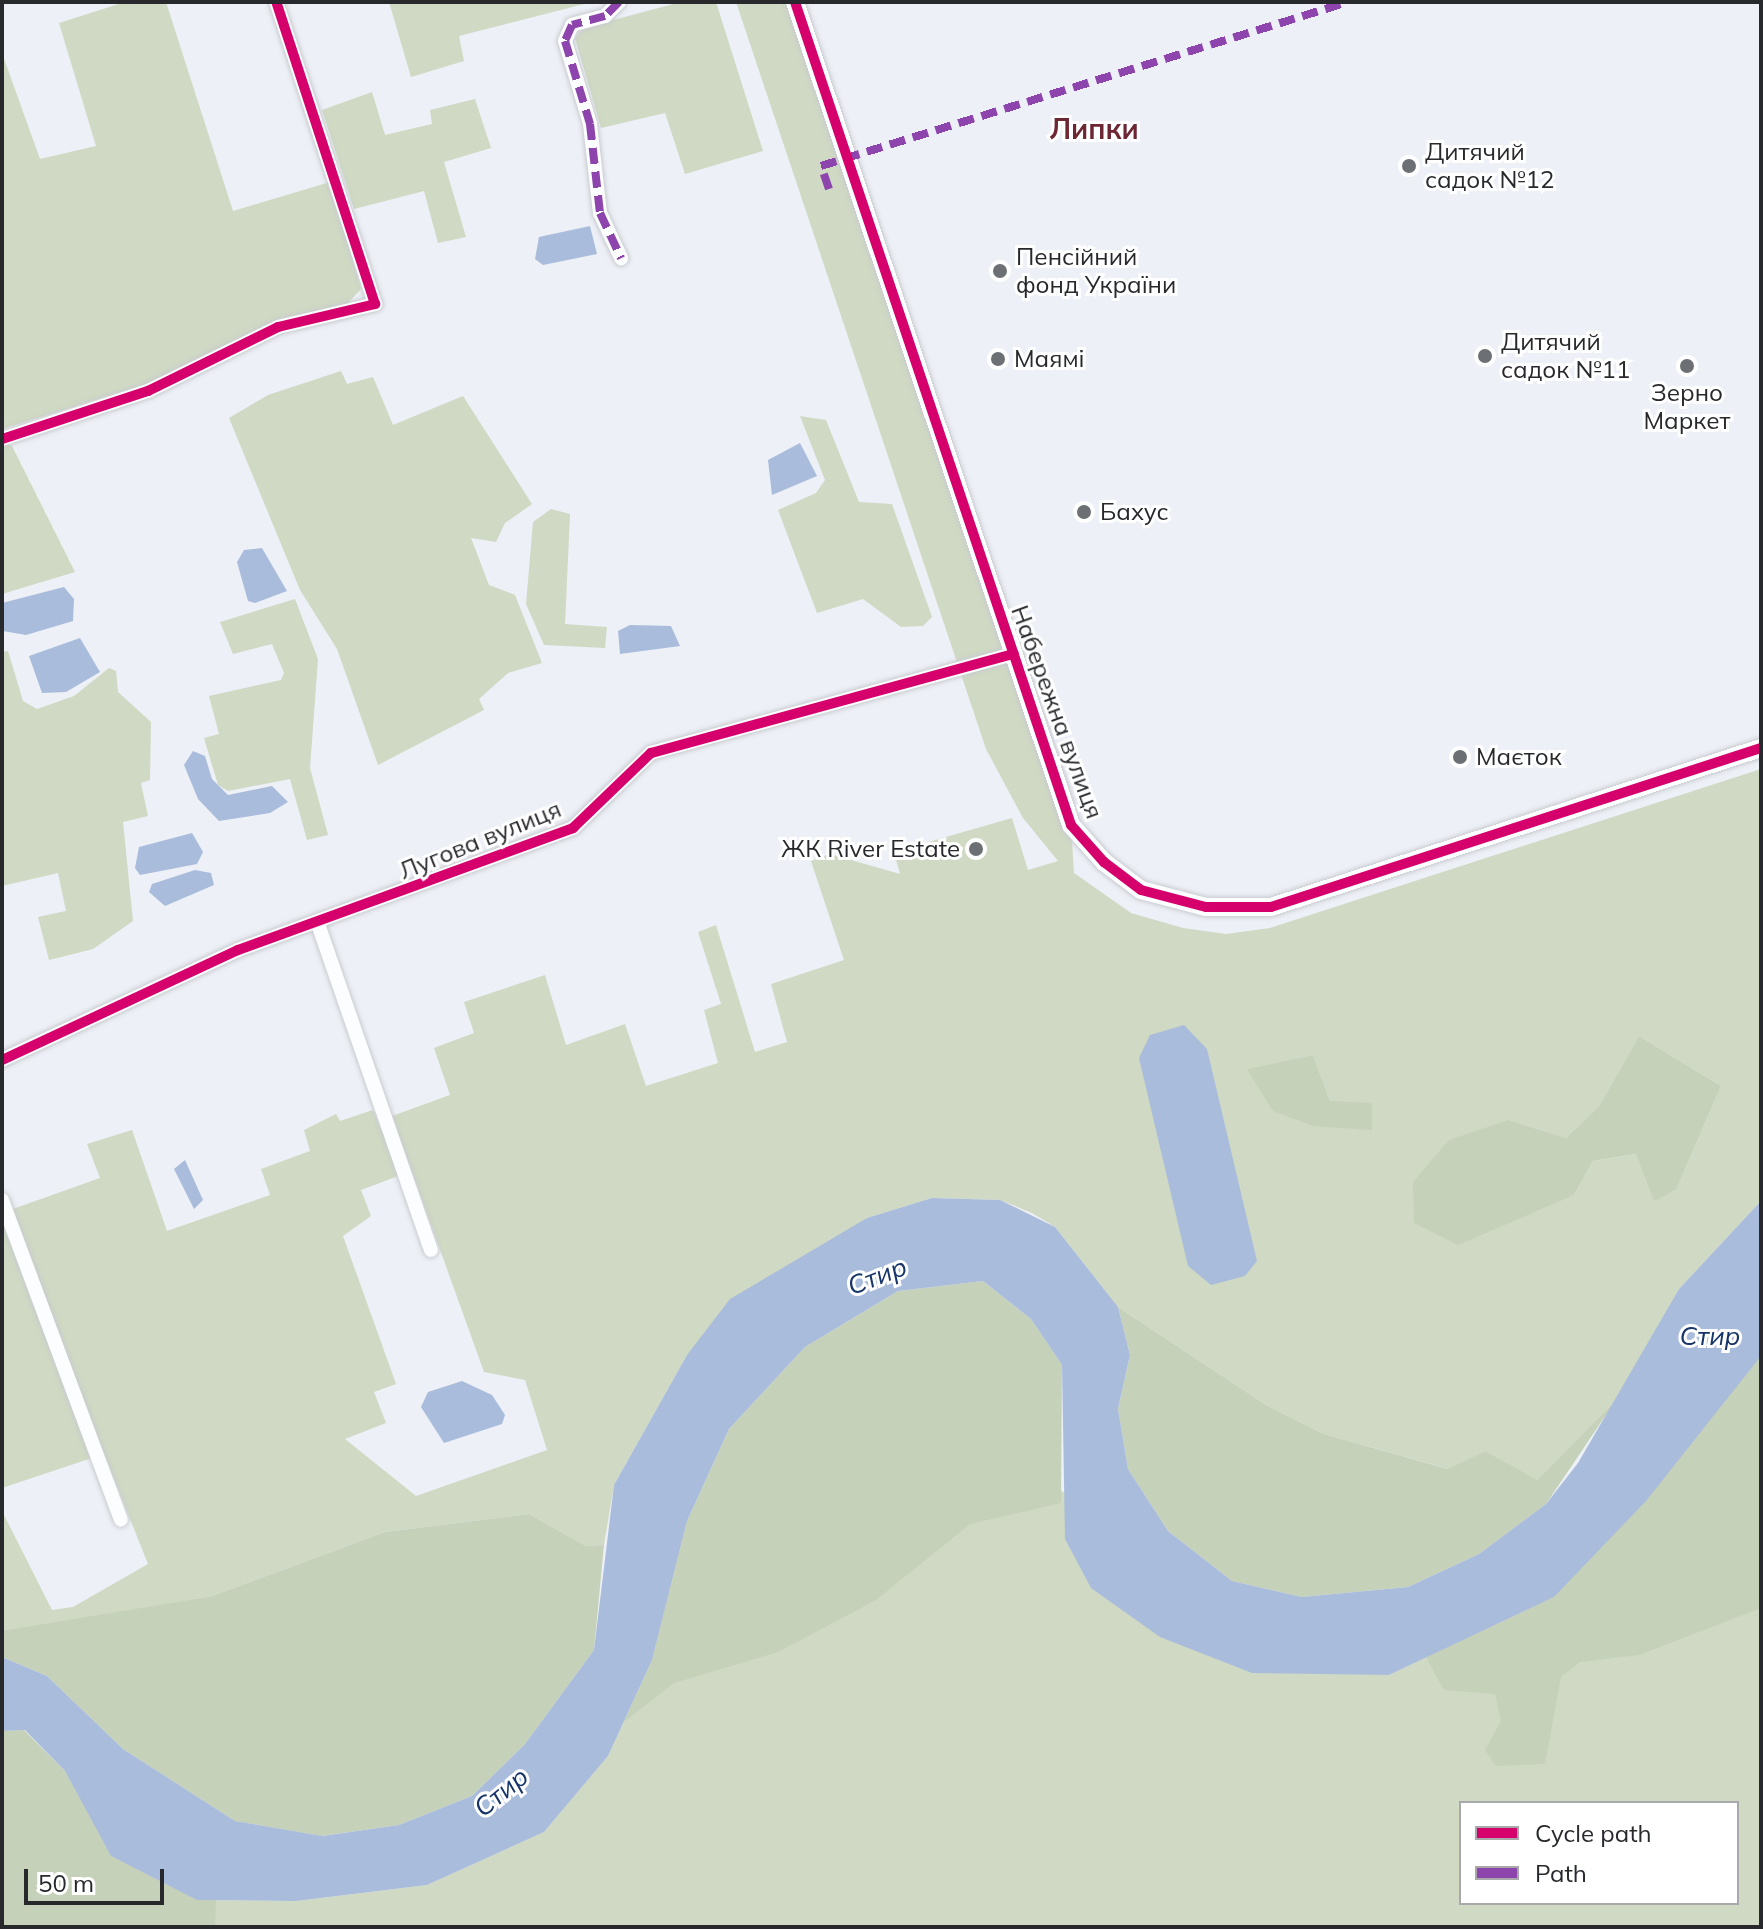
<!DOCTYPE html>
<meta charset="utf-8">
<style>
body{margin:0}
#map{position:relative;width:1763px;height:1929px;overflow:hidden;background:#edf0f6;font-family:Mulish,sans-serif}
div>[style]{position:absolute}
.green>*{inset:0;background:#cfd9c3}
.forest>*{inset:0;background:#c6d1ba}
.water>*{inset:0;background:#a9bcdb}
.roads{filter:drop-shadow(0 0 2px #c9cbd0) drop-shadow(0 0 2px #c9cbd0)}
.minor>*{height:14px;margin:-7px;padding:0 7px;transform-origin:7px;border-radius:7px;background:#fcfdfe}
.tertiary>*{height:18px;margin:-9px;padding:0 9px;transform-origin:9px;border-radius:9px;background:#fcfdfe}
.quiet>*{height:8px;margin-top:-4px;transform-origin:0;background:repeating-linear-gradient(90deg,#8e44ad 0 16px,transparent 0 24px)}
.cycleway>*{height:10px;margin:-5px;padding:0 5px;transform-origin:5px;border-radius:5px;background:#d6006c}
.dots>*{width:22px;height:22px;translate:-50% -50%;box-sizing:border-box;border:4px solid #fff;border-radius:50%}
span{translate:-50% -50%;white-space:nowrap;text-align:center;line-height:1.15;-webkit-text-stroke:6px #fff;paint-order:stroke}
.poi-label{font-size:24px;color:#27292d}
.left{translate:0 -50%;text-align:left}
.right{translate:-100% -50%;text-align:right}
.street-label{font-size:24px;color:#27292d}
.water-label{font-size:26px;color:#173569;font-style:italic}
.quarter-label{font-size:28px;color:#6d2733;font-weight:700}
.frame{position:absolute;inset:0;border:4px solid #27292d;pointer-events:none}
.legend{position:absolute;left:1459px;top:1801px;width:280px;height:104px;box-sizing:border-box;background:#fff;border:2px solid #a9a9ab;margin:0;padding:10px 14px;list-style:none;font-size:24px;color:#27292d}
.legend li{display:flex;align-items:center;gap:16px;height:40px}
.legend b{width:40px;border:2px solid #a9a9ab}
.scale{position:absolute;left:24px;top:1869px;width:140px;height:36px;box-sizing:border-box;border:4px solid #27292d;border-top:0;padding-left:10px;font-size:24px;line-height:28px;white-space:nowrap;color:#27292d;-webkit-text-stroke:6px #fff;paint-order:stroke}
</style>
<div id="map">
<div class="green">
<i style="clip-path:polygon(125px 2px,166px 2px,233px 211px,330px 182px,361px 289px,347px 304px,279px 319px,144px 385px,2px 429px,2px 53px,40px 159px,96px 146px,59px 23px)"></i>
<i style="clip-path:polygon(389px 2px,592px 2px,459px 36px,464px 61px,411px 77px)"></i>
<i style="clip-path:polygon(681px 2px,716px 2px,763px 151px,685px 174px,665px 113px,601px 128px,575px 38px,583px 28px)"></i>
<i style="clip-path:polygon(evenodd,736px 2px,795px 2px,1071px 825px,1074px 873px,1131px 913px,1183px 928px,1226px 934px,1270px 928px,1761px 769px,1761px 1201px,1679px 1289px,1616px 1400px,1536px 1481px,1485px 1451px,1449px 1469px,1324px 1434px,1266px 1405px,1118px 1307px,1055px 1227px,1032px 1213px,1000px 1200px,932px 1198px,867px 1218px,687px 1355px,614px 1485px,604px 1545px,586px 1546px,529px 1514px,385px 1532px,212px 1596px,2px 1632px,2px 1511px,52px 1610px,73px 1607px,148px 1564px,104px 1454px,2px 1488px,2px 1193px,10px 1210px,100px 1178px,87px 1144px,132px 1130px,167px 1231px,270px 1195px,261px 1169px,310px 1151px,304px 1130px,336px 1114px,340px 1121px,373px 1110px,401px 1175px,361px 1190px,371px 1216px,343px 1236px,396px 1384px,374px 1392px,386px 1423px,345px 1439px,416px 1496px,547px 1450px,525px 1380px,484px 1372px,392px 1116px,450px 1095px,434px 1048px,474px 1033px,464px 1002px,545px 975px,566px 1045px,625px 1024px,646px 1086px,718px 1063px,704px 1010px,721px 1004px,698px 932px,716px 925px,755px 1052px,787px 1042px,771px 984px,844px 960px,811px 861px,830px 854px,900px 874px,894px 852px,1012px 818px,1028px 870px,1058px 861px,1023px 818px,986px 749px,736px 2px,1639px 1036px,1721px 1086px,1676px 1190px,1654px 1200px,1637px 1154px,1593px 1161px,1574px 1195px,1519px 1214px,1509px 1120px,1566px 1138px,1599px 1106px,1639px 1036px,736px 2px,1313px 1055px,1330px 1101px,1248px 1069px,1313px 1055px)"></i>
<i style="clip-path:polygon(372px 92px,385px 135px,432px 124px,430px 110px,475px 99px,491px 148px,444px 162px,466px 237px,438px 243px,424px 191px,354px 209px,322px 110px)"></i>
<i style="clip-path:polygon(341px 371px,347px 384px,373px 377px,393px 425px,463px 396px,532px 504px,505px 523px,496px 542px,471px 538px,489px 585px,515px 595px,542px 663px,508px 673px,479px 699px,484px 710px,378px 765px,337px 649px,300px 590px,229px 418px,268px 395px)"></i>
<i style="clip-path:polygon(800px 416px,826px 420px,859px 502px,892px 504px,932px 617px,923px 626px,901px 627px,863px 599px,817px 613px,778px 510px,816px 493px,825px 480px)"></i>
<i style="clip-path:polygon(3px 443px,12px 446px,75px 572px,2px 594px)"></i>
<i style="clip-path:polygon(551px 509px,570px 514px,565px 624px,607px 627px,605px 648px,544px 645px,526px 604px,533px 522px)"></i>
<i style="clip-path:polygon(295px 599px,318px 659px,310px 768px,328px 835px,307px 840px,290px 779px,228px 791px,218px 785px,204px 738px,219px 734px,209px 696px,281px 680px,284px 673px,272px 644px,233px 654px,220px 622px)"></i>
<i style="clip-path:polygon(8px 651px,23px 701px,37px 709px,74px 696px,109px 668px,116px 671px,118px 692px,151px 722px,150px 780px,141px 783px,148px 816px,123px 822px,133px 921px,93px 949px,49px 960px,38px 917px,66px 911px,58px 873px,2px 886px,2px 652px)"></i>
<i style="clip-path:polygon(evenodd,805px 1347px,1389px 1675px,1554px 1597px,1761px 1356px,1761px 1927px,2px 1927px,2px 1731px,65px 1771px,197px 1900px,296px 1901px,427px 1885px,544px 1832px,608px 1756px,652px 1660px,687px 1521px,805px 1347px,1461px 1803px,1737px 1803px,1737px 1903px,1461px 1903px,1461px 1803px)"></i>
</div>
<div class="forest">
<i style="clip-path:polygon(1639px 1036px,1721px 1086px,1676px 1190px,1654px 1201px,1636px 1154px,1593px 1161px,1574px 1195px,1458px 1245px,1414px 1223px,1413px 1182px,1449px 1140px,1509px 1120px,1566px 1138px,1599px 1106px)"></i>
<i style="clip-path:polygon(1313px 1055px,1330px 1101px,1372px 1103px,1372px 1130px,1313px 1126px,1273px 1111px,1247px 1069px)"></i>
<i style="clip-path:polygon(983px 1281px,1031px 1319px,1062px 1365px,1061px 1503px,970px 1524px,876px 1600px,778px 1652px,674px 1683px,624px 1722px,652px 1660px,687px 1521px,729px 1429px,805px 1347px,898px 1291px)"></i>
<i style="clip-path:polygon(1118px 1307px,1266px 1405px,1324px 1434px,1448px 1469px,1485px 1451px,1537px 1480px,1616px 1400px,1546px 1504px,1479px 1554px,1408px 1587px,1302px 1597px,1232px 1581px,1168px 1531px,1128px 1469px,1118px 1409px,1130px 1355px)"></i>
<i style="clip-path:polygon(1761px 1356px,1761px 1608px,1639px 1655px,1580px 1662px,1561px 1677px,1545px 1764px,1496px 1766px,1485px 1750px,1501px 1721px,1495px 1694px,1444px 1690px,1426px 1657px,1554px 1597px)"></i>
<i style="clip-path:polygon(529px 1514px,586px 1546px,604px 1545px,594px 1650px,525px 1744px,472px 1796px,399px 1825px,321px 1836px,235px 1821px,123px 1749px,47px 1676px,2px 1657px,2px 1631px,212px 1596px,385px 1532px)"></i>
<i style="clip-path:polygon(24px 1730px,65px 1771px,111px 1856px,197px 1900px,216px 1900px,215px 1927px,2px 1927px,2px 1731px)"></i>
</div>
<div class="water">
<i style="clip-path:polygon(590px 226px,597px 254px,543px 265px,535px 259px,539px 237px)"></i>
<i style="clip-path:polygon(800px 443px,817px 476px,772px 495px,768px 460px)"></i>
<i style="clip-path:polygon(262px 548px,287px 591px,255px 603px,248px 601px,237px 562px,244px 550px)"></i>
<i style="clip-path:polygon(64px 587px,74px 599px,73px 621px,26px 635px,3px 631px,2px 603px)"></i>
<i style="clip-path:polygon(630px 625px,671px 626px,680px 646px,620px 654px,618px 631px)"></i>
<i style="clip-path:polygon(80px 638px,100px 672px,66px 692px,42px 693px,29px 656px)"></i>
<i style="clip-path:polygon(193px 751px,205px 756px,212px 779px,228px 795px,272px 786px,288px 802px,270px 813px,219px 821px,198px 799px,184px 765px)"></i>
<i style="clip-path:polygon(192px 833px,203px 852px,197px 864px,140px 875px,135px 868px,139px 847px)"></i>
<i style="clip-path:polygon(195px 870px,211px 873px,214px 885px,165px 906px,149px 892px,152px 884px)"></i>
<i style="clip-path:polygon(1184px 1025px,1207px 1049px,1257px 1261px,1245px 1276px,1211px 1285px,1188px 1266px,1139px 1058px,1150px 1035px)"></i>
<i style="clip-path:polygon(185px 1160px,203px 1200px,194px 1209px,174px 1169px)"></i>
<i style="clip-path:polygon(932px 1198px,1000px 1200px,1055px 1227px,1118px 1307px,1130px 1355px,1118px 1409px,1128px 1469px,1168px 1531px,1232px 1581px,1302px 1597px,1408px 1587px,1479px 1554px,1546px 1504px,1578px 1463px,1679px 1289px,1761px 1201px,1761px 1356px,1646px 1501px,1554px 1597px,1389px 1675px,1252px 1673px,1160px 1637px,1091px 1588px,1065px 1539px,1062px 1365px,1031px 1319px,983px 1281px,898px 1291px,805px 1347px,729px 1429px,687px 1521px,652px 1660px,608px 1756px,544px 1832px,427px 1885px,296px 1901px,197px 1900px,111px 1856px,65px 1771px,25px 1730px,2px 1731px,2px 1657px,47px 1676px,123px 1749px,235px 1821px,322px 1836px,399px 1825px,472px 1796px,525px 1744px,594px 1650px,614px 1485px,687px 1355px,730px 1299px,867px 1218px)"></i>
<i style="clip-path:polygon(462px 1381px,492px 1395px,505px 1415px,502px 1424px,444px 1443px,421px 1407px,428px 1392px)"></i>
</div>
<div class="roads">
<div class="minor">
<i style="left:619px;top:2px;width:20px;rotate:135deg"></i>
<i style="left:605px;top:16px;width:34px;rotate:165deg"></i>
<i style="left:572px;top:25px;width:17px;rotate:114deg"></i>
<i style="left:565px;top:41px;width:87px;rotate:73.2deg"></i>
<i style="left:590px;top:124px;width:90px;rotate:83.6deg"></i>
<i style="left:600px;top:213px;width:50px;rotate:65deg"></i>
<i style="left:2px;top:439px;width:154px;rotate:-18.2deg"></i>
<i style="left:148px;top:391px;width:145px;rotate:-26.2deg"></i>
<i style="left:278px;top:327px;width:100px;rotate:-13.3deg"></i>
<i style="left:375px;top:304px;width:318px;rotate:-108.1deg"></i>
<i style="left:318px;top:924px;width:345px;rotate:70.9deg"></i>
<i style="left:2px;top:1060px;width:260px;rotate:-25deg"></i>
<i style="left:238px;top:950px;width:357px;rotate:-20deg"></i>
<i style="left:573px;top:828px;width:108px;rotate:-43.9deg"></i>
<i style="left:651px;top:753px;width:376px;rotate:-15.3deg"></i>
<i style="left:2px;top:1200px;width:341px;rotate:69.6deg"></i>
</div>
<div class="tertiary">
<i style="left:795px;top:2px;width:868px;rotate:71.46deg"></i>
<i style="left:1071px;top:825px;width:50px;rotate:48.3deg"></i>
<i style="left:1104px;top:862px;width:46px;rotate:37.1deg"></i>
<i style="left:1141px;top:890px;width:67px;rotate:14.7deg"></i>
<i style="left:1206px;top:907px;width:65px"></i>
<i style="left:1271px;top:907px;width:515px;rotate:-17.98deg"></i>
</div>
</div>
<div class="quiet">
<i style="left:619px;top:2px;width:20px;rotate:135deg"></i>
<i style="left:605px;top:16px;width:34px;rotate:165deg"></i>
<i style="left:572px;top:25px;width:17px;rotate:114deg"></i>
<i style="left:565px;top:41px;width:87px;rotate:73.2deg"></i>
<i style="left:590px;top:124px;width:90px;rotate:83.6deg"></i>
<i style="left:600px;top:213px;width:50px;rotate:65deg"></i>
<i style="left:829px;top:189px;width:24px;rotate:-109deg"></i>
<i style="left:821px;top:166px;width:552px;rotate:-17.29deg"></i>
</div>
<div class="cycleway">
<i style="left:795px;top:2px;width:868px;rotate:71.46deg"></i>
<i style="left:1071px;top:825px;width:50px;rotate:48.3deg"></i>
<i style="left:1104px;top:862px;width:46px;rotate:37.1deg"></i>
<i style="left:1141px;top:890px;width:67px;rotate:14.7deg"></i>
<i style="left:1206px;top:907px;width:65px"></i>
<i style="left:1271px;top:907px;width:515px;rotate:-17.98deg"></i>
<i style="left:2px;top:439px;width:154px;rotate:-18.2deg"></i>
<i style="left:148px;top:391px;width:145px;rotate:-26.2deg"></i>
<i style="left:278px;top:327px;width:100px;rotate:-13.3deg"></i>
<i style="left:375px;top:304px;width:318px;rotate:-108.1deg"></i>
<i style="left:2px;top:1060px;width:260px;rotate:-25deg"></i>
<i style="left:238px;top:950px;width:357px;rotate:-20deg"></i>
<i style="left:573px;top:828px;width:108px;rotate:-43.9deg"></i>
<i style="left:651px;top:753px;width:376px;rotate:-15.3deg"></i>
</div>
<div class="dots">
<i style="left:1409px;top:166px;background:#6c6f73"></i>
<i style="left:1000px;top:271px;background:#6c6f73"></i>
<i style="left:1485px;top:356px;background:#6c6f73"></i>
<i style="left:998px;top:359px;background:#6c6f73"></i>
<i style="left:1687px;top:366px;background:#6c6f73"></i>
<i style="left:1084px;top:512px;background:#6c6f73"></i>
<i style="left:1460px;top:757px;background:#6c6f73"></i>
<i style="left:976px;top:849px;background:#6c6f73"></i>
</div>
<div class="poi-label">
<span class="left" style="left:1425px;top:166px">Дитячий<br>садок №12</span>
<span class="left" style="left:1016px;top:271px">Пенсійний<br>фонд України</span>
<span class="left" style="left:1501px;top:356px">Дитячий<br>садок №11</span>
<span class="left" style="left:1014px;top:359px">Маямі</span>
<span style="left:1687px;top:407px">Зерно<br>Маркет</span>
<span class="left" style="left:1100px;top:512px">Бахус</span>
<span class="left" style="left:1476px;top:757px">Маєток</span>
<span class="right" style="left:960px;top:849px">ЖК River Estate</span>
</div>
<div class="street-label">
<span style="left:1057px;top:712px;rotate:70deg">Набережна вулиця</span>
<span style="left:480px;top:840px;rotate:-22deg">Лугова вулиця</span>
</div>
<div class="water-label">
<span style="left:877px;top:1276px;rotate:-21deg">Стир</span>
<span style="left:1710px;top:1336px">Стир</span>
<span style="left:501px;top:1792px;rotate:-39deg">Стир</span>
</div>
<div class="quarter-label">
<span style="left:1094px;top:129px">Липки</span>
</div>
<div class="frame"></div>
<ul class="legend">
<li><b style="height:10px;background:#d6006c"></b>Cycle path</li>
<li><b style="height:10px;background:#8e44ad"></b>Path</li>
</ul>
<div class="scale">50 m</div>
</div>
